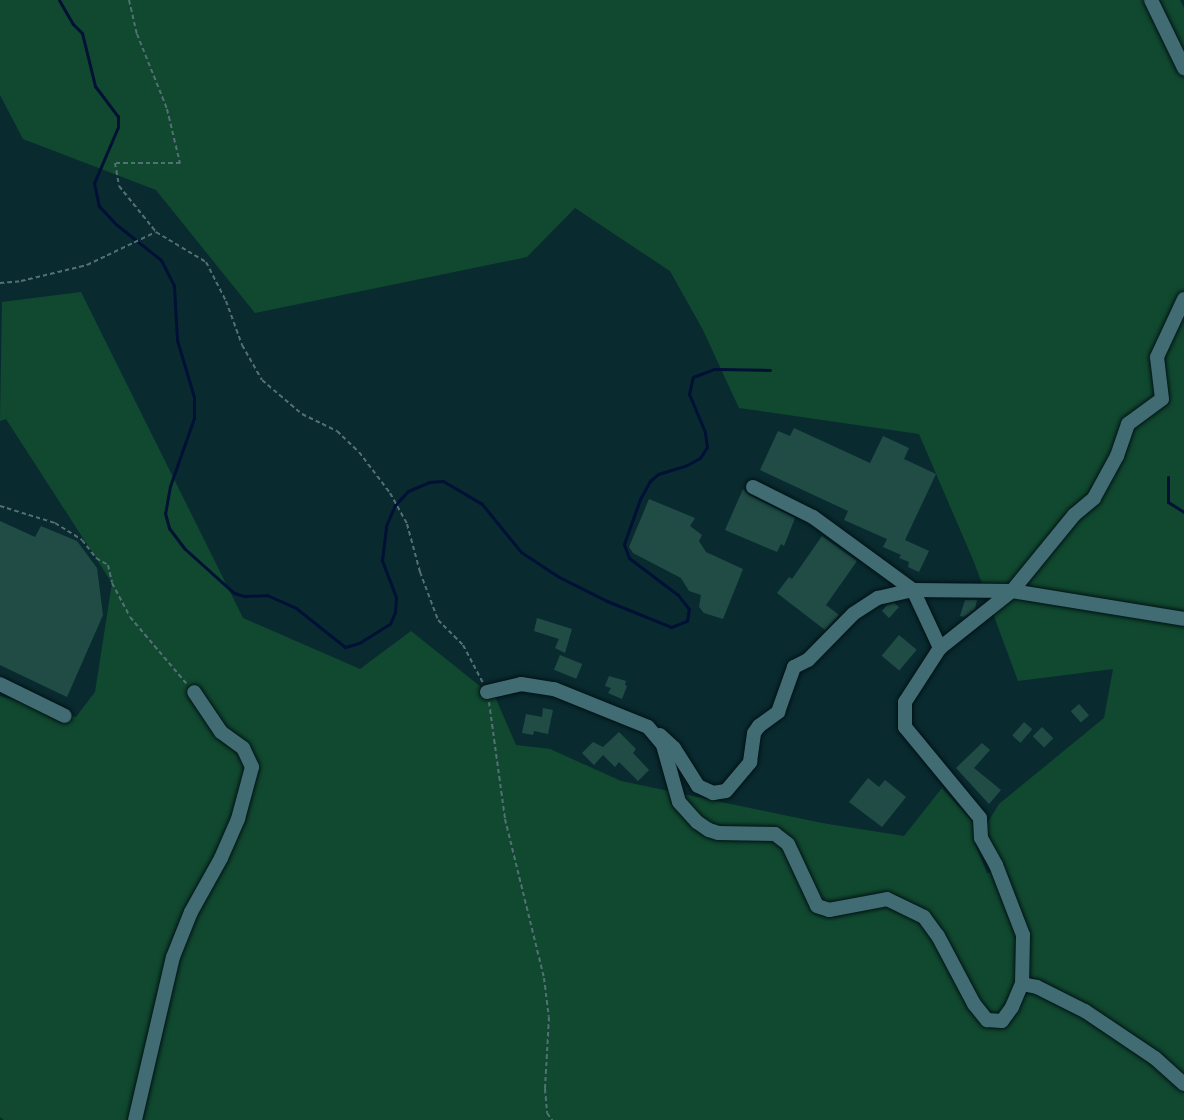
<!DOCTYPE html>
<style>
body{margin:0}
#map{position:relative;width:1184px;height:1120px;overflow:hidden;background:#092b30;font-family:Overpass,sans-serif}
div>[style]{position:absolute}
.green>*{inset:0;background:#114930}
.stream>*{height:3px;margin:-1.5px;padding:0 1.5px;transform-origin:1.5px;border-radius:1.5px;background:#001135}
.building>*{inset:0;background:#214c46;transform-origin:0 0}
.path>*{height:2px;margin-top:-1px;transform-origin:0;background:repeating-linear-gradient(90deg,#527075 0 4.5px,transparent 0 7.5px)}
.roads{filter:drop-shadow(0 0 2px #001215) drop-shadow(0 0 2px #001215)}
.minor>*{height:14px;margin:-7px;padding:0 7px;transform-origin:7px;border-radius:7px;background:#426c73}
span{translate:-50% -50%;white-space:nowrap;text-align:center;line-height:1.15;-webkit-text-stroke:4.5px #002126;paint-order:stroke}
</style>
<div id="map">
<div class="green">
<i style="clip-path:polygon(0 0,1180px 0,1184px 8px,1184px 1120px,4px 1120px,0 1117px,0 696px,76px 717px,95px 692px,112px 583px,6px 419px,0 421px,2px 302px,81px 292px,243px 618px,360px 669px,411px 631px,496px 699px,516px 745px,550px 749px,621px 781px,822px 823px,904px 836px,942px 788px,973px 822px,975px 844px,987px 873px,1003px 871px,985px 827px,999px 804px,1104px 718px,1113px 669px,1018px 681px,974px 562px,919px 434px,739px 408px,703px 330px,670px 271px,575px 208px,527px 257px,255px 313px,156px 190px,23px 139px,0 95px)"></i>
</div>
<div class="stream">
<i style="left:59px;top:0;width:28px;rotate:60deg"></i>
<i style="left:73px;top:24px;width:13px;rotate:45deg"></i>
<i style="left:82px;top:33px;width:55px;rotate:76.2deg"></i>
<i style="left:95px;top:86px;width:38px;rotate:53deg"></i>
<i style="left:118px;top:116px;width:11px;rotate:90deg"></i>
<i style="left:118px;top:127px;width:61px;rotate:113.2deg"></i>
<i style="left:94px;top:183px;width:24px;rotate:78deg"></i>
<i style="left:99px;top:206px;width:26px;rotate:47deg"></i>
<i style="left:117px;top:225px;width:56px;rotate:38.5deg"></i>
<i style="left:161px;top:260px;width:29px;rotate:63deg"></i>
<i style="left:174px;top:286px;width:54px;rotate:86.8deg"></i>
<i style="left:177px;top:340px;width:59px;rotate:73.4deg"></i>
<i style="left:194px;top:397px;width:21px;rotate:90deg"></i>
<i style="left:194px;top:418px;width:72px;rotate:109.4deg"></i>
<i style="left:170px;top:486px;width:27px;rotate:100deg"></i>
<i style="left:165px;top:513px;width:16px;rotate:75deg"></i>
<i style="left:169px;top:528px;width:26px;rotate:53deg"></i>
<i style="left:185px;top:549px;width:66px;rotate:41.9deg"></i>
<i style="left:234px;top:593px;width:10px;rotate:17deg"></i>
<i style="left:244px;top:596px;width:23px;rotate:-2deg"></i>
<i style="left:267px;top:595px;width:32px;rotate:24deg"></i>
<i style="left:296px;top:608px;width:63px;rotate:38.5deg"></i>
<i style="left:345px;top:647px;width:15px;rotate:-16deg"></i>
<i style="left:359px;top:643px;width:36px;rotate:-32deg"></i>
<i style="left:390px;top:624px;width:13px;rotate:-67deg"></i>
<i style="left:395px;top:612px;width:15px;rotate:-86deg"></i>
<i style="left:396px;top:597px;width:40px;rotate:-111deg"></i>
<i style="left:382px;top:560px;width:34px;rotate:-83deg"></i>
<i style="left:386px;top:526px;width:23px;rotate:-67deg"></i>
<i style="left:395px;top:505px;width:19px;rotate:-47deg"></i>
<i style="left:408px;top:491px;width:23px;rotate:-23deg"></i>
<i style="left:429px;top:482px;width:14px;rotate:-4deg"></i>
<i style="left:443px;top:481px;width:45px;rotate:30.5deg"></i>
<i style="left:482px;top:504px;width:62px;rotate:50.9deg"></i>
<i style="left:521px;top:552px;width:45px;rotate:33.3deg"></i>
<i style="left:559px;top:577px;width:54px;rotate:26.6deg"></i>
<i style="left:607px;top:601px;width:69px;rotate:22.1deg"></i>
<i style="left:671px;top:627px;width:17px;rotate:-21deg"></i>
<i style="left:687px;top:621px;width:12px;rotate:-81deg"></i>
<i style="left:689px;top:609px;width:18px;rotate:-128deg"></i>
<i style="left:678px;top:595px;width:61px;rotate:-142.9deg"></i>
<i style="left:629px;top:558px;width:15px;rotate:-110deg"></i>
<i style="left:624px;top:544px;width:48px;rotate:-70.4deg"></i>
<i style="left:640px;top:499px;width:21px;rotate:-61deg"></i>
<i style="left:650px;top:481px;width:11px;rotate:-41deg"></i>
<i style="left:658px;top:474px;width:28px;rotate:-17deg"></i>
<i style="left:685px;top:466px;width:17px;rotate:-28deg"></i>
<i style="left:700px;top:458px;width:13px;rotate:-58deg"></i>
<i style="left:707px;top:447px;width:15px;rotate:-98deg"></i>
<i style="left:705px;top:432px;width:41px;rotate:-112.8deg"></i>
<i style="left:689px;top:394px;width:17px;rotate:-77deg"></i>
<i style="left:693px;top:377px;width:22px;rotate:-21deg"></i>
<i style="left:714px;top:369px;width:56px;rotate:1deg"></i>
<i style="left:1168px;top:477px;width:25px;rotate:90deg"></i>
<i style="left:1168px;top:502px;width:19px;rotate:32deg"></i>
</div>
<div class="building">
<i style="clip-path:polygon(794px 428px,870px 463px,883px 436px,909px 448px,904px 459px,936px 474px,905px 540px,929px 551px,919px 572px,908px 567px,909px 562px,899px 558px,901px 555px,883px 547px,887px 539px,844px 520px,848px 511px,760px 470px,778px 431px,790px 436px)"></i>
<i style="clip-path:polygon(743px 489px,749px 495px,795px 518px,784px 546px,781px 544px,777px 552px,725px 530px)"></i>
<i style="clip-path:polygon(649px 499px,695px 518px,690px 526px,702px 535px,699px 541px,706px 552px,743px 569px,723px 619px,704px 613px,699px 607px,701px 595px,689px 591px,681px 578px,633px 553px,629px 547px)"></i>
<i style="clip-path:polygon(0 521px,35px 537px,41px 526px,77px 541px,97px 568px,103px 615px,67px 697px,0 665px)"></i>
<i style="clip-path:polygon(822px 536px,857px 561px,826px 605px,839px 615px,825px 630px,777px 593px,789px 577px,792px 579px)"></i>
<i style="clip-path:polygon(965px 600px,977px 600px,975px 609px,964px 617px,960px 616px)"></i>
<i style="clip-path:polygon(894px 603px,899px 607px,889px 618px,882px 611px,887px 605px)"></i>
<i style="clip-path:polygon(537px 618px,572px 629px,565px 653px,555px 648px,559px 639px,534px 631px)"></i>
<i style="left:899px;top:635px;width:23px;height:27px;rotate:40deg"></i>
<i style="left:560px;top:655px;width:24px;height:16px;rotate:22deg"></i>
<i style="clip-path:polygon(609px 676px,626px 681px,625px 685px,627px 686px,622px 699px,608px 693px,611px 688px,605px 686px)"></i>
<i style="left:1079px;top:704px;width:15px;height:11px;rotate:48deg"></i>
<i style="clip-path:polygon(543px 708px,553px 710px,548px 734px,534px 731px,533px 735px,522px 733px,526px 714px,542px 717px)"></i>
<i style="left:1024px;top:722px;width:11px;height:18px;rotate:41deg"></i>
<i style="left:1042px;top:727px;width:16px;height:13px;rotate:45deg"></i>
<i style="clip-path:polygon(619px 732px,636px 749px,633px 753px,649px 770px,638px 781px,619px 762px,615px 767px,603px 755px,594px 765px,582px 753px,593px 742px,603px 747px)"></i>
<i style="clip-path:polygon(982px 743px,990px 750px,974px 768px,1001px 790px,989px 804px,956px 768px)"></i>
<i style="clip-path:polygon(868px 778px,879px 787px,885px 780px,906px 797px,882px 827px,849px 802px)"></i>
</div>
<div class="path">
<i style="left:129px;top:0;width:35px;rotate:77deg"></i>
<i style="left:137px;top:34px;width:81px;rotate:68.2deg"></i>
<i style="left:167px;top:109px;width:56px;rotate:76.5deg"></i>
<i style="left:180px;top:163px;width:65px;rotate:180deg"></i>
<i style="left:115px;top:163px;width:23px;rotate:80deg"></i>
<i style="left:119px;top:186px;width:59px;rotate:51.2deg"></i>
<i style="left:156px;top:232px;width:58px;rotate:31deg"></i>
<i style="left:206px;top:262px;width:44px;rotate:62.9deg"></i>
<i style="left:226px;top:301px;width:47px;rotate:70deg"></i>
<i style="left:242px;top:345px;width:40px;rotate:60.3deg"></i>
<i style="left:262px;top:380px;width:52px;rotate:40.4deg"></i>
<i style="left:302px;top:414px;width:39px;rotate:26deg"></i>
<i style="left:337px;top:431px;width:30px;rotate:44deg"></i>
<i style="left:359px;top:452px;width:51px;rotate:52.9deg"></i>
<i style="left:390px;top:493px;width:35px;rotate:61deg"></i>
<i style="left:407px;top:524px;width:50px;rotate:74.8deg"></i>
<i style="left:420px;top:572px;width:51px;rotate:69.4deg"></i>
<i style="left:438px;top:620px;width:35px;rotate:45deg"></i>
<i style="left:463px;top:645px;width:43px;rotate:62.2deg"></i>
<i style="left:0;top:283px;width:21px;rotate:-5deg"></i>
<i style="left:21px;top:281px;width:68px;rotate:-13.6deg"></i>
<i style="left:87px;top:265px;width:76px;rotate:-25.6deg"></i>
<i style="left:0;top:506px;width:58px;rotate:17.2deg"></i>
<i style="left:55px;top:523px;width:32px;rotate:32deg"></i>
<i style="left:82px;top:540px;width:23px;rotate:52deg"></i>
<i style="left:96px;top:558px;width:14px;rotate:30deg"></i>
<i style="left:108px;top:565px;width:18px;rotate:77deg"></i>
<i style="left:112px;top:583px;width:38px;rotate:62deg"></i>
<i style="left:130px;top:617px;width:87px;rotate:49.7deg"></i>
<i style="left:489px;top:702px;width:118px;rotate:82.2deg"></i>
<i style="left:505px;top:819px;width:164px;rotate:76.2deg"></i>
<i style="left:544px;top:978px;width:39px;rotate:83deg"></i>
<i style="left:549px;top:1017px;width:72px;rotate:93.2deg"></i>
<i style="left:545px;top:1089px;width:24px;rotate:85deg"></i>
<i style="left:547px;top:1113px;width:9px;rotate:54deg"></i>
</div>
<div class="roads">
<div class="minor">
<i style="left:1151px;top:0;width:76px;rotate:64.1deg"></i>
<i style="left:753px;top:487px;width:67px;rotate:26.6deg"></i>
<i style="left:813px;top:517px;width:124px;rotate:36.1deg"></i>
<i style="left:913px;top:590px;width:64px;rotate:65deg"></i>
<i style="left:0;top:684px;width:72px;rotate:26.2deg"></i>
<i style="left:487px;top:692px;width:35px;rotate:-13deg"></i>
<i style="left:521px;top:684px;width:33px;rotate:9deg"></i>
<i style="left:554px;top:689px;width:101px;rotate:22deg"></i>
<i style="left:648px;top:727px;width:23px;rotate:50deg"></i>
<i style="left:663px;top:745px;width:59px;rotate:74.3deg"></i>
<i style="left:679px;top:802px;width:27px;rotate:48deg"></i>
<i style="left:697px;top:822px;width:14px;rotate:34deg"></i>
<i style="left:709px;top:830px;width:9px;rotate:18deg"></i>
<i style="left:718px;top:833px;width:57px;rotate:1deg"></i>
<i style="left:775px;top:834px;width:16px;rotate:38deg"></i>
<i style="left:788px;top:844px;width:68px;rotate:64.9deg"></i>
<i style="left:817px;top:906px;width:13px;rotate:18deg"></i>
<i style="left:829px;top:910px;width:59px;rotate:-10.7deg"></i>
<i style="left:887px;top:899px;width:41px;rotate:25.9deg"></i>
<i style="left:924px;top:917px;width:24px;rotate:54deg"></i>
<i style="left:938px;top:936px;width:77px;rotate:62.1deg"></i>
<i style="left:974px;top:1004px;width:21px;rotate:51deg"></i>
<i style="left:987px;top:1020px;width:15px;rotate:4deg"></i>
<i style="left:1002px;top:1021px;width:17px;rotate:-54deg"></i>
<i style="left:1012px;top:1007px;width:25px;rotate:-67deg"></i>
<i style="left:1022px;top:984px;width:49px;rotate:-88.8deg"></i>
<i style="left:1023px;top:935px;width:75px;rotate:-111.1deg"></i>
<i style="left:996px;top:865px;width:31px;rotate:-119deg"></i>
<i style="left:981px;top:838px;width:20px;rotate:-93deg"></i>
<i style="left:980px;top:818px;width:118px;rotate:-129.5deg"></i>
<i style="left:905px;top:727px;width:25px;rotate:-90deg"></i>
<i style="left:905px;top:702px;width:64px;rotate:-57.1deg"></i>
<i style="left:940px;top:648px;width:92px;rotate:-38.4deg"></i>
<i style="left:1012px;top:591px;width:98px;rotate:-50.8deg"></i>
<i style="left:1074px;top:515px;width:26px;rotate:-40deg"></i>
<i style="left:1094px;top:498px;width:48px;rotate:-61.3deg"></i>
<i style="left:1117px;top:456px;width:34px;rotate:-71deg"></i>
<i style="left:1128px;top:424px;width:42px;rotate:-36.3deg"></i>
<i style="left:1162px;top:399px;width:42px;rotate:-96.8deg"></i>
<i style="left:1157px;top:357px;width:64px;rotate:-65deg"></i>
<i style="left:660px;top:735px;width:19px;rotate:43deg"></i>
<i style="left:674px;top:748px;width:45px;rotate:57.7deg"></i>
<i style="left:698px;top:786px;width:17px;rotate:25deg"></i>
<i style="left:713px;top:793px;width:13px;rotate:-9deg"></i>
<i style="left:726px;top:791px;width:38px;rotate:-50deg"></i>
<i style="left:750px;top:762px;width:29px;rotate:-82deg"></i>
<i style="left:754px;top:733px;width:9px;rotate:-54deg"></i>
<i style="left:759px;top:726px;width:24px;rotate:-36deg"></i>
<i style="left:778px;top:712px;width:48px;rotate:-70.4deg"></i>
<i style="left:794px;top:667px;width:16px;rotate:-27deg"></i>
<i style="left:808px;top:660px;width:64px;rotate:-45.6deg"></i>
<i style="left:853px;top:614px;width:30px;rotate:-33deg"></i>
<i style="left:878px;top:598px;width:36px;rotate:-13deg"></i>
<i style="left:913px;top:590px;width:99px;rotate:0.6deg"></i>
<i style="left:1012px;top:591px;width:174px;rotate:9.2deg"></i>
<i style="left:1022px;top:984px;width:15px;rotate:11deg"></i>
<i style="left:1037px;top:987px;width:54px;rotate:26.6deg"></i>
<i style="left:1085px;top:1011px;width:84px;rotate:33.9deg"></i>
<i style="left:1155px;top:1058px;width:39px;rotate:42deg"></i>
<i style="left:135px;top:1120px;width:167px;rotate:-76.9deg"></i>
<i style="left:173px;top:957px;width:48px;rotate:-68.2deg"></i>
<i style="left:191px;top:912px;width:62px;rotate:-60.9deg"></i>
<i style="left:221px;top:858px;width:43px;rotate:-66.4deg"></i>
<i style="left:238px;top:819px;width:54px;rotate:-74.9deg"></i>
<i style="left:252px;top:767px;width:21px;rotate:-115deg"></i>
<i style="left:243px;top:748px;width:27px;rotate:-144deg"></i>
<i style="left:221px;top:732px;width:48px;rotate:-124deg"></i>
</div>
</div>
</div>
